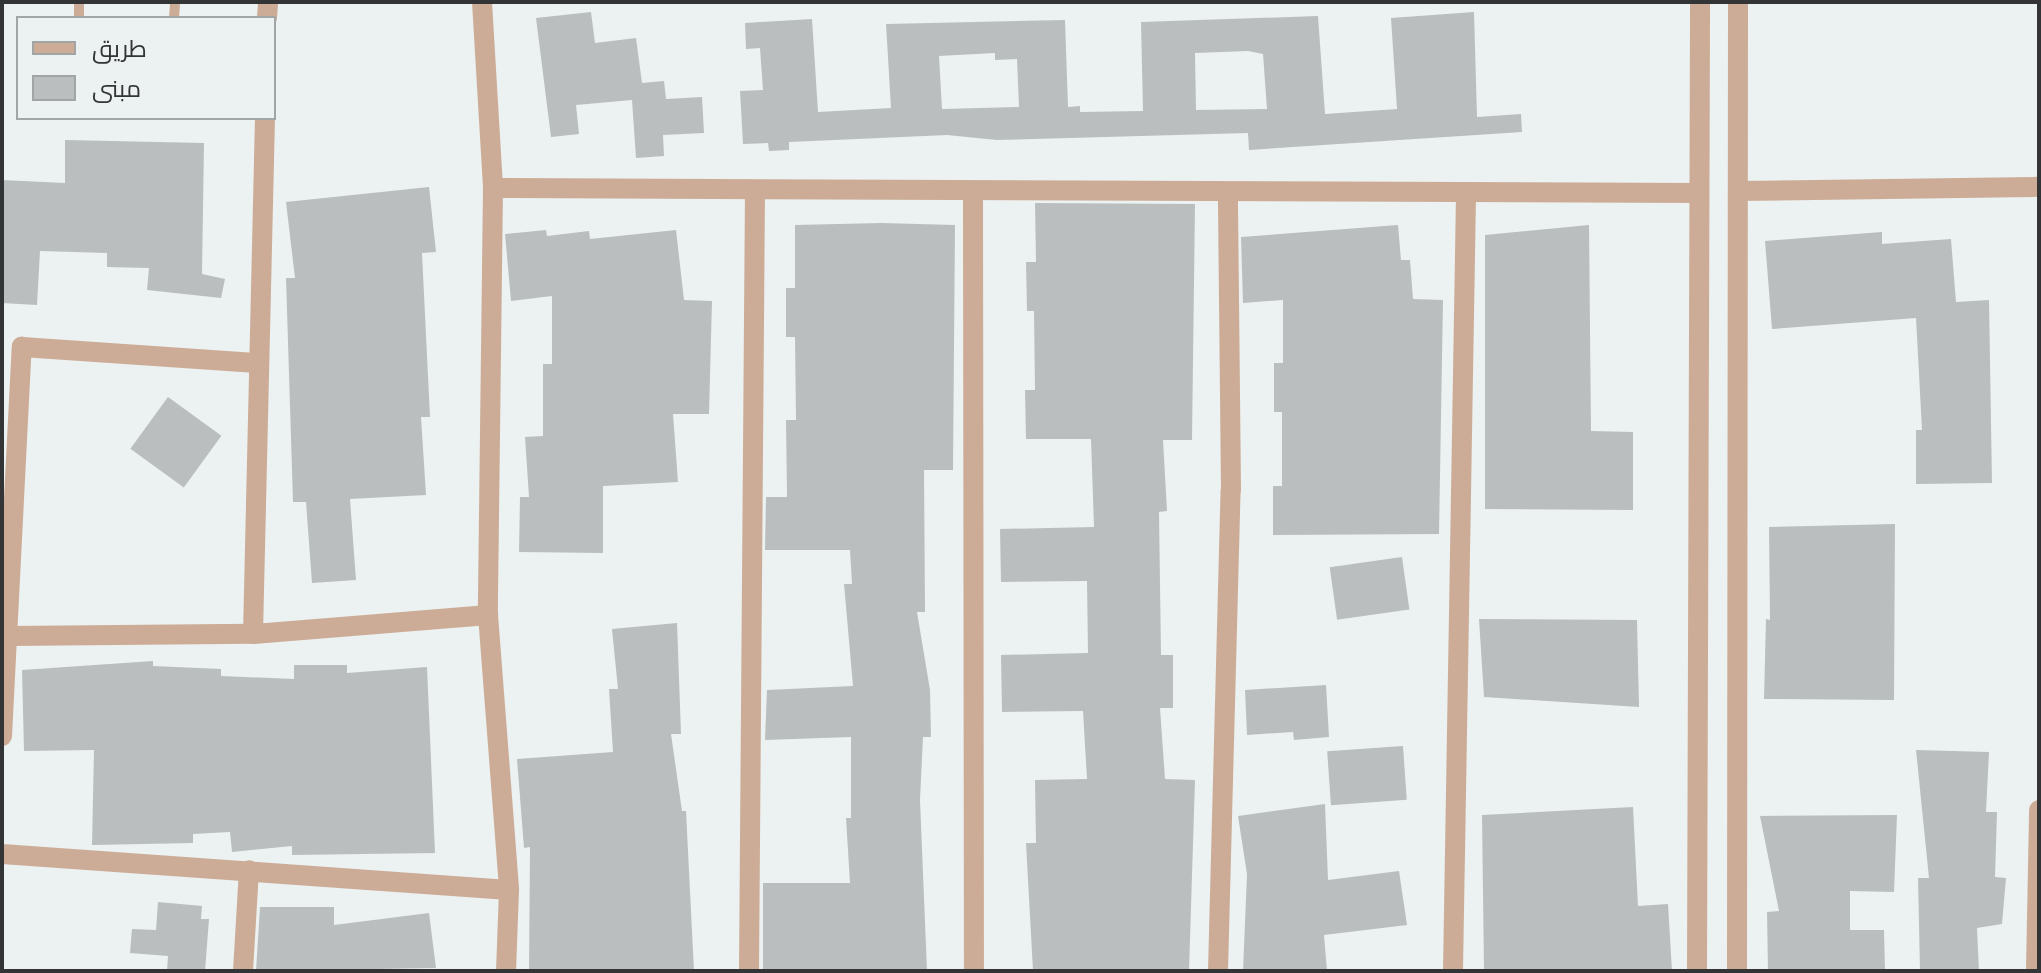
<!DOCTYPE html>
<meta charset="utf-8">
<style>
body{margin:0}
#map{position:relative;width:2041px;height:973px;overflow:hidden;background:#ecf1f1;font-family:Manrope,Cairo,sans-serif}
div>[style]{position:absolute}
.building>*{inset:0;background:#babebf;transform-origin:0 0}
.service>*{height:10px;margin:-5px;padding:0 5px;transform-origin:5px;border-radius:5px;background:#ccac96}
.minor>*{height:20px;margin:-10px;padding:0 10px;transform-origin:10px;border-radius:10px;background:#ccac96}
span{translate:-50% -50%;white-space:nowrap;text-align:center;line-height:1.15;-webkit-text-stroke:6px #ecf1f1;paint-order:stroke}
.frame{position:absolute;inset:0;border:4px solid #333435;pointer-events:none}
.legend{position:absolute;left:16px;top:16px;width:260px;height:104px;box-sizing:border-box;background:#ecf1f1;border:2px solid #a2a5a6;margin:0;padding:10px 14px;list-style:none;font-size:24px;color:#333435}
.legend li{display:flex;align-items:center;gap:16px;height:40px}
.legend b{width:40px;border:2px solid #a2a5a6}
</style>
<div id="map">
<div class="building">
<i style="clip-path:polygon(591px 12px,595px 43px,636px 38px,642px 83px,664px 81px,666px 99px,702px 97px,704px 133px,663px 135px,664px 156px,636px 158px,632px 100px,576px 105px,579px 134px,551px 137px,536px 18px)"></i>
<i style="clip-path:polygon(evenodd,1474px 12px,1477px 117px,1521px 114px,1522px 132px,1249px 150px,1248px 133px,997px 140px,947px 135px,789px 142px,789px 150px,769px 151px,768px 143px,743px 144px,740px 91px,763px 90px,760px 48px,746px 49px,745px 23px,812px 19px,818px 112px,891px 108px,886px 24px,1065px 20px,1068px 107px,1080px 106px,1080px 112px,1143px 111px,1141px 22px,1318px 16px,1325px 114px,1397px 109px,1391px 18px,1474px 12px,1248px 51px,1263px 54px,1267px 109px,1196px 110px,1195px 53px,1248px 51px,1474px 12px,995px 53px,995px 60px,1017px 59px,1019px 107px,942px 109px,939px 56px,995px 53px)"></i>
<i style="clip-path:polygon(65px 140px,204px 143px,202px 274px,225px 279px,221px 298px,147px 290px,149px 268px,107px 267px,107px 253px,40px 251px,37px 305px,2px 303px,2px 180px,65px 183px)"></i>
<i style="clip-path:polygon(429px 187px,436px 252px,422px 253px,430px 417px,421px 417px,426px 495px,350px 499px,356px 580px,312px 583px,306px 502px,293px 502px,286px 278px,295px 278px,286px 202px)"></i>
<i style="clip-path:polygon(1035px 203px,1195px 204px,1192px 440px,1163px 440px,1167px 511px,1159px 512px,1161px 655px,1173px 655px,1173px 708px,1160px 708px,1165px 779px,1195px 780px,1189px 971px,1033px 971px,1026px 843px,1036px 843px,1035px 780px,1087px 779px,1083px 711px,1002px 712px,1001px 655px,1088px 653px,1087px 581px,1001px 582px,1000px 529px,1094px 527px,1091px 439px,1026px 439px,1025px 390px,1035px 390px,1034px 311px,1027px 311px,1026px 262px,1036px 262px)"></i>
<i style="clip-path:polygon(881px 223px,955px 225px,953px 470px,924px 470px,925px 612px,917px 612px,930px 690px,931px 737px,923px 737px,920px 800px,927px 971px,763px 971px,763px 883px,850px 883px,846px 818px,851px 818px,851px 737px,765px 740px,767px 690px,853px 686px,844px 584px,852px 584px,850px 550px,765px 550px,766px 497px,787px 497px,786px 420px,796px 420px,795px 337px,786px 337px,786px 288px,795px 288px,795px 225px)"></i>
<i style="clip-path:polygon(1398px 225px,1401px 260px,1410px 260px,1413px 299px,1443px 300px,1439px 534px,1273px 535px,1273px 486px,1282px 486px,1282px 412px,1274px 412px,1274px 363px,1283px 363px,1283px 300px,1243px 303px,1241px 237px)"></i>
<i style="clip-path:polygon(1589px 225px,1591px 431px,1633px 432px,1633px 510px,1485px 509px,1485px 235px)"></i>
<i style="clip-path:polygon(546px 230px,547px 236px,589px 231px,590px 239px,676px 230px,684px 300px,712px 301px,709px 414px,673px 414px,678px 482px,603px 486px,603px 553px,519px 552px,520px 497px,529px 497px,525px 437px,543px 436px,543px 364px,552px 364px,552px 296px,511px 301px,505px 234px)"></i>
<i style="clip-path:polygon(1882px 232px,1882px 244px,1951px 239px,1956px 302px,1989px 300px,1992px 483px,1916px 484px,1916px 430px,1922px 430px,1916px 318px,1772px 329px,1765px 241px)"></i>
<i style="left:168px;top:397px;width:66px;height:64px;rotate:36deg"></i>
<i style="clip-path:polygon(1895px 524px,1894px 700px,1764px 699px,1766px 619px,1770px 620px,1769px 527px)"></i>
<i style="left:1402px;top:557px;width:53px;height:73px;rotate:82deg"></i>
<i style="clip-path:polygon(1479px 619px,1637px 620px,1639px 707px,1484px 697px)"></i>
<i style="clip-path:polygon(677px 623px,681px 734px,671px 734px,682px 811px,686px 811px,694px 971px,529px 971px,530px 847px,524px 848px,517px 759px,613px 752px,609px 689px,618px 689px,612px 629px)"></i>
<i style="clip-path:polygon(153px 661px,153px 666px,221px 669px,221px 676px,294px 679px,294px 665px,347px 665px,347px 673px,427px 667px,435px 853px,292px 855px,292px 846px,232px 852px,230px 832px,193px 834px,193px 843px,92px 845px,94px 750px,24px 751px,22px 670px)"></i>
<i style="clip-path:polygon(1326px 685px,1329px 737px,1294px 740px,1293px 732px,1247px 735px,1245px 690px)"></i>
<i style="left:1403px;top:746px;width:54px;height:76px;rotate:86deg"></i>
<i style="clip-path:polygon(1916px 750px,1989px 752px,1986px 812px,1997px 812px,1995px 877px,2006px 878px,2002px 924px,1977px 928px,1979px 971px,1920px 971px,1918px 878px,1929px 878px)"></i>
<i style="clip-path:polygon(1325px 804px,1328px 880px,1399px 871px,1407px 925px,1324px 935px,1327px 971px,1243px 971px,1247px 874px,1238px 816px)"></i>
<i style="clip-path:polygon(1633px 807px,1638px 906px,1668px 904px,1672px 971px,1484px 971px,1482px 815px)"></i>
<i style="clip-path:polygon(1897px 815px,1894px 892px,1850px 891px,1850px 930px,1884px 930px,1885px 971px,1768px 971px,1767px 912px,1779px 911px,1760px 816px)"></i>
<i style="clip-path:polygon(158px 902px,202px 906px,201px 919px,209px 919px,205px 971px,167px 971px,168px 956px,130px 953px,132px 929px,156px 930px)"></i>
<i style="clip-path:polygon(260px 907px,334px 907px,334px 925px,429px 913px,436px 968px,256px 971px)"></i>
</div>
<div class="service">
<i style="left:79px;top:2px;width:16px;rotate:90deg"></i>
<i style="left:174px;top:18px;width:16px;rotate:-86deg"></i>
</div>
<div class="minor">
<i style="left:482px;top:2px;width:186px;rotate:86.6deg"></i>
<i style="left:493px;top:188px;width:427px;rotate:90.7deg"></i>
<i style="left:488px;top:615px;width:276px;rotate:85.6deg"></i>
<i style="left:509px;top:890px;width:81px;rotate:92.1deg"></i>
<i style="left:267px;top:18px;width:16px;rotate:-86deg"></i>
<i style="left:493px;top:188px;width:1204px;rotate:0.24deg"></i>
<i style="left:1739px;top:191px;width:300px;rotate:-0.8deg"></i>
<i style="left:973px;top:194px;width:777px;rotate:89.93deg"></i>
<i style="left:253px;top:634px;width:516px;rotate:-88.67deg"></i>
<i style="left:9px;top:636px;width:244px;rotate:-0.5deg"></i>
<i style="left:253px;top:634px;width:236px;rotate:-4.6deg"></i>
<i style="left:2px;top:736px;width:390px;rotate:-87.1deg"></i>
<i style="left:22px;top:347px;width:237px;rotate:3.9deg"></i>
<i style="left:2px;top:854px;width:508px;rotate:4.06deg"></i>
<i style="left:243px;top:971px;width:101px;rotate:-86.6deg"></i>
<i style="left:749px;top:971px;width:780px;rotate:-89.56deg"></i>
<i style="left:1218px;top:971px;width:481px;rotate:-88.5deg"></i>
<i style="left:1231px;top:490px;width:296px;rotate:-90.6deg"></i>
<i style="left:1453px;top:971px;width:776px;rotate:-89.04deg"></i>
<i style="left:1697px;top:971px;width:969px;rotate:-89.82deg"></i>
<i style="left:1737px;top:971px;width:969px;rotate:-89.94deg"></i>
<i style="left:2036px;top:971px;width:161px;rotate:-88.9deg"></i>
</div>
<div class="frame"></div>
<ul class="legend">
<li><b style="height:10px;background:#ccac96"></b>طريق</li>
<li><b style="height:22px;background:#babebf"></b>مبنى</li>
</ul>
</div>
